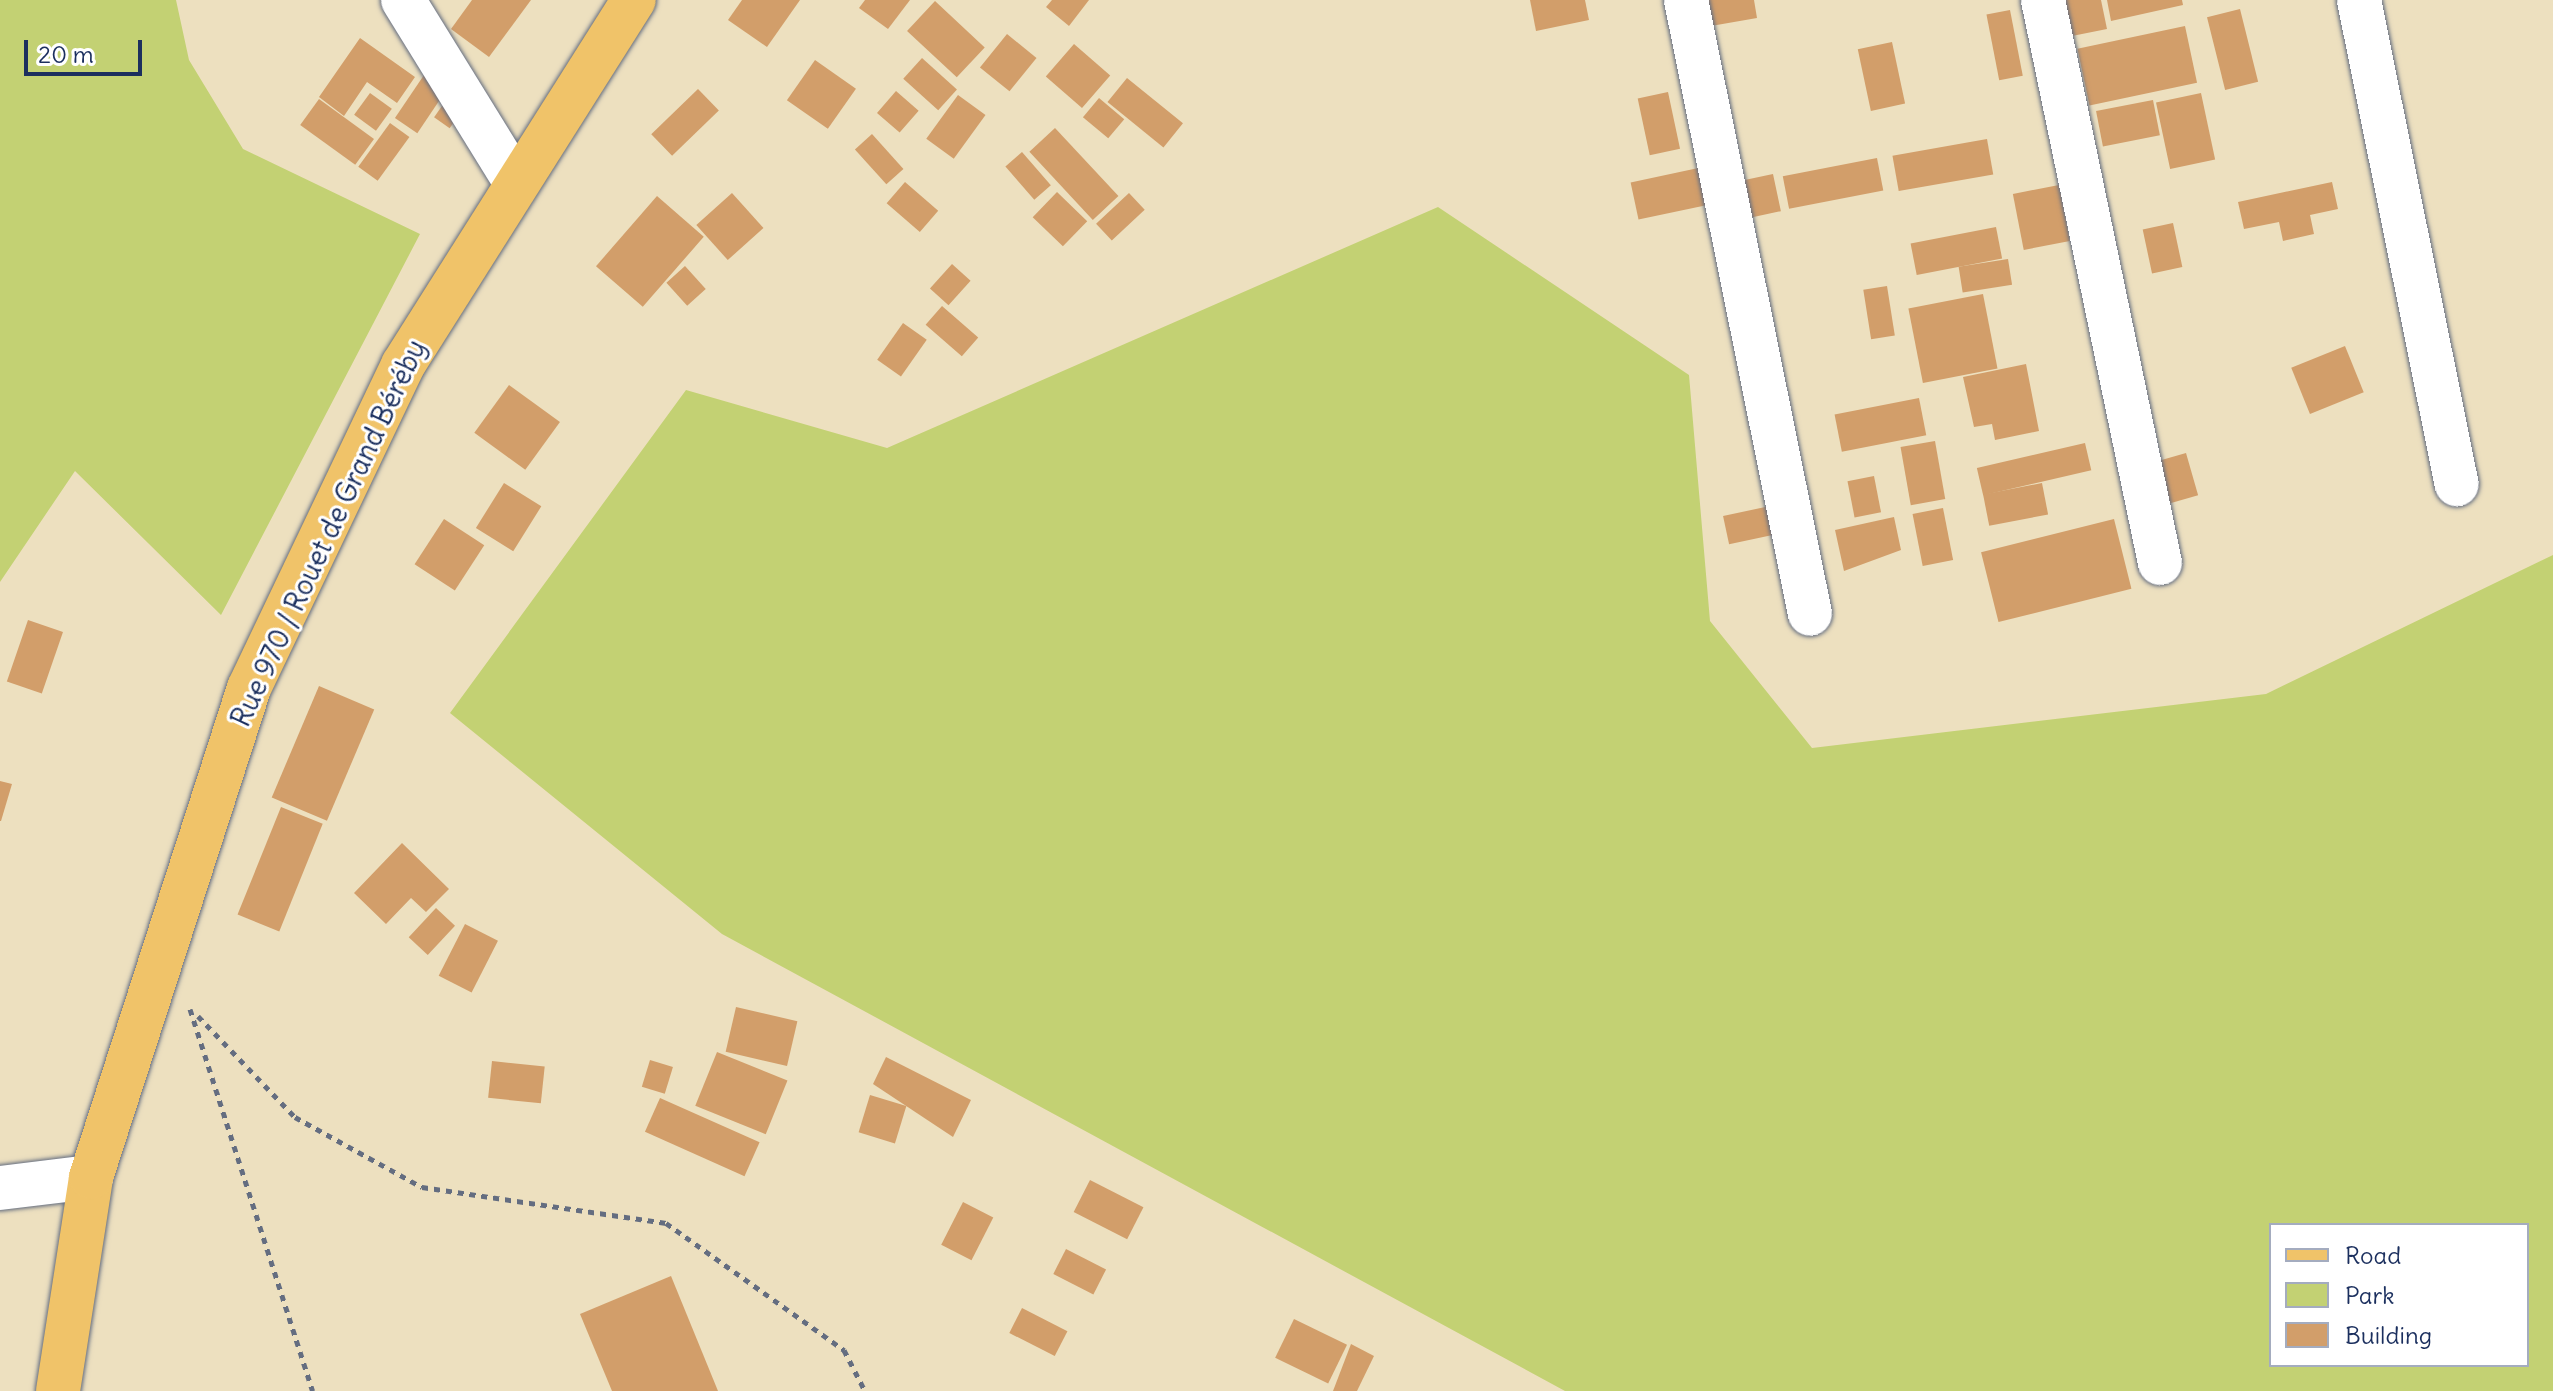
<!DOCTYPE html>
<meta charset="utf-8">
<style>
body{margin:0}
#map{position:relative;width:2553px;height:1391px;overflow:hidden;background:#ede0bf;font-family:Delius,sans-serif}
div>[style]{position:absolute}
.green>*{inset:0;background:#c3d173}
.building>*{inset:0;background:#d29e6a;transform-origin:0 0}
.path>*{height:5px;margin-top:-2.5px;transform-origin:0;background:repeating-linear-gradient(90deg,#646d80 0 6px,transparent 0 12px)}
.roads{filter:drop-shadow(0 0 2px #646d80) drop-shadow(0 0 2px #646d80)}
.minor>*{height:44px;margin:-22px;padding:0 22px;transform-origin:22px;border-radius:22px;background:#fff}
.major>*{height:44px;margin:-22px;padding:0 22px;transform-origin:22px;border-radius:22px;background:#f0c369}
span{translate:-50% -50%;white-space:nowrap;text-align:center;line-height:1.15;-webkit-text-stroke:6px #fff;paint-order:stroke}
.street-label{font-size:28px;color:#1b2f5e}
.legend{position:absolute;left:2269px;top:1223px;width:260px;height:144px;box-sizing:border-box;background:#fff;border:2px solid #a4acbf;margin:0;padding:10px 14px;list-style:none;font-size:24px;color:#1b2f5e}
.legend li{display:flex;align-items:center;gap:16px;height:40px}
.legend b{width:40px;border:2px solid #a4acbf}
.scale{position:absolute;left:24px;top:40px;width:118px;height:36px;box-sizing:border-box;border:4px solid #1b2f5e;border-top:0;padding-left:10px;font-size:24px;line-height:28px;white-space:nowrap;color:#1b2f5e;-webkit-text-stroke:6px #fff;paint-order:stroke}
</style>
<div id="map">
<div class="green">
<i style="clip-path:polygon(0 0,176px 0,189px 60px,243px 149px,420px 234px,221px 615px,75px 471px,0 582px)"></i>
<i style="clip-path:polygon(evenodd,1438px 207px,1689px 375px,1710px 621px,1812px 748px,2266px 694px,2553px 555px,2553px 1391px,1565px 1391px,722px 934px,450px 713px,686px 390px,887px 448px,1438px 207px,2527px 1225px,2527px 1365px,2271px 1365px,2271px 1225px,2527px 1225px)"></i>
</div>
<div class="building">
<i style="clip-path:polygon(472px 0,531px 0,489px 57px,451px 29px)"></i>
<i style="clip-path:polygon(742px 0,800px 0,767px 47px,728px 20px)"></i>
<i style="clip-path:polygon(865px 0,910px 0,888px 29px,859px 8px)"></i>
<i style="clip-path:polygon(1052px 0,1089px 0,1069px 26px,1046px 7px)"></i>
<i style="clip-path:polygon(1530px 0,1585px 0,1589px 20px,1536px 31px)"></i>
<i style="clip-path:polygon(1705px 0,1754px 0,1757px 18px,1711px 26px)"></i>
<i style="clip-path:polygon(2064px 0,2101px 0,2107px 29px,2072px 36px)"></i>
<i style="clip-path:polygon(2107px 0,2182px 0,2183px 5px,2111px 21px)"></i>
<i style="left:935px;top:1px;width:68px;height:41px;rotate:43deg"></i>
<i style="left:2240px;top:9px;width:75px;height:34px;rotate:76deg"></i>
<i style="left:2010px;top:10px;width:67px;height:24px;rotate:79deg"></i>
<i style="left:2185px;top:26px;width:58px;height:110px;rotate:78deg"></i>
<i style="left:1007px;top:34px;width:38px;height:43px;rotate:39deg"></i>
<i style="clip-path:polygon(360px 38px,415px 77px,397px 103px,367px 82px,344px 116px,319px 97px)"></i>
<i style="left:1892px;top:42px;width:63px;height:35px;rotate:78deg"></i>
<i style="left:1074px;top:44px;width:48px;height:43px;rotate:41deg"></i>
<i style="left:922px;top:58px;width:47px;height:28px;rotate:42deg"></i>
<i style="left:815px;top:60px;width:50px;height:49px;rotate:35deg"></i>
<i style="left:424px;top:75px;width:27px;height:52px;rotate:34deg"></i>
<i style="left:1127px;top:78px;width:72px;height:31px;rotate:39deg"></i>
<i style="left:698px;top:89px;width:30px;height:65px;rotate:46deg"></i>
<i style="left:896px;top:91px;width:30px;height:29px;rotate:41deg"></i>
<i style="left:1668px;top:92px;width:58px;height:31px;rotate:78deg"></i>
<i style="left:370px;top:93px;width:27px;height:27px;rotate:36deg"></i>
<i style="left:2201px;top:93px;width:68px;height:46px;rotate:78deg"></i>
<i style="left:958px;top:95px;width:34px;height:54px;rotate:36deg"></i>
<i style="left:449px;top:96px;width:19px;height:26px;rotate:35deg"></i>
<i style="left:1099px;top:98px;width:33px;height:25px;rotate:40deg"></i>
<i style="left:319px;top:99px;width:68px;height:32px;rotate:36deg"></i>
<i style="left:2153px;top:100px;width:36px;height:58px;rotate:79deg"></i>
<i style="left:390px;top:123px;width:24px;height:54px;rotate:36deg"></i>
<i style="left:1055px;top:128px;width:93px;height:35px;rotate:47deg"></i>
<i style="left:872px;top:134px;width:47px;height:23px;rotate:48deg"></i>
<i style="left:1987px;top:139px;width:36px;height:96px;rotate:80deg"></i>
<i style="left:1022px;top:152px;width:44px;height:22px;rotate:49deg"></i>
<i style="left:1877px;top:158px;width:33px;height:96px;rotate:79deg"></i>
<i style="left:1703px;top:167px;width:38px;height:74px;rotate:78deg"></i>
<i style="left:1773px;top:174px;width:38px;height:35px;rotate:78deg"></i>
<i style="left:905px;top:182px;width:44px;height:28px;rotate:41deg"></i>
<i style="clip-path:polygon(2332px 182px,2338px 209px,2310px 215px,2314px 234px,2283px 241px,2279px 222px,2244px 229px,2238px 202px)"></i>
<i style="left:2059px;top:185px;width:57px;height:47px;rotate:79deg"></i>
<i style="left:1057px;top:192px;width:42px;height:35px;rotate:44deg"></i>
<i style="left:732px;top:193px;width:47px;height:48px;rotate:48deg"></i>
<i style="left:1129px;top:193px;width:23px;height:45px;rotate:47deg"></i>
<i style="left:657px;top:196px;width:62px;height:93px;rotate:41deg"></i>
<i style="left:2173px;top:223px;width:45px;height:31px;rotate:78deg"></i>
<i style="left:1996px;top:227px;width:32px;height:87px;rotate:79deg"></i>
<i style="left:2008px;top:259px;width:26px;height:50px;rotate:81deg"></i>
<i style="left:952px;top:264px;width:25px;height:33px;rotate:42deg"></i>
<i style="left:685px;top:266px;width:31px;height:25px;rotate:48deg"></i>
<i style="left:1887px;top:286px;width:50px;height:24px;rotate:81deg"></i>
<i style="left:1983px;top:294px;width:76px;height:76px;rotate:79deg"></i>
<i style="left:942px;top:306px;width:48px;height:25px;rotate:41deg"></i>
<i style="left:903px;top:323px;width:29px;height:45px;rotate:35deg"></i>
<i style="left:2345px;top:346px;width:50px;height:58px;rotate:68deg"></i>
<i style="clip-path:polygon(2026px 364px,2039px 431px,1995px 440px,1992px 424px,1974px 427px,1963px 377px)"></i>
<i style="left:509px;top:385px;width:63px;height:59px;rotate:36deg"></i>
<i style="left:1919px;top:398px;width:38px;height:86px;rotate:79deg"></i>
<i style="left:1935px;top:441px;width:59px;height:35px;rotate:80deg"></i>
<i style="left:2085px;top:443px;width:28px;height:111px;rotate:77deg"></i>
<i style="left:2186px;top:453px;width:44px;height:29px;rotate:74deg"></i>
<i style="left:1874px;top:476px;width:37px;height:27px;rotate:79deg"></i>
<i style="left:504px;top:483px;width:44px;height:53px;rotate:32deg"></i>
<i style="left:2042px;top:483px;width:32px;height:60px;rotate:79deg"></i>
<i style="left:1770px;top:506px;width:29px;height:48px;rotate:78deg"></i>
<i style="left:1943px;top:508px;width:53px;height:31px;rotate:79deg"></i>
<i style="clip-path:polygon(1894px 517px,1901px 550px,1844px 571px,1835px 530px)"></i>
<i style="left:444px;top:519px;width:48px;height:54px;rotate:33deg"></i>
<i style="left:2114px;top:519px;width:72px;height:137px;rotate:76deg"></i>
<i style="left:28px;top:620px;width:37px;height:65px;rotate:19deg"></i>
<i style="left:319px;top:686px;width:60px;height:121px;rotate:23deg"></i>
<i style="clip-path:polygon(0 781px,12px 784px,1px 821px,0 821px)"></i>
<i style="left:281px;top:807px;width:45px;height:116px;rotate:22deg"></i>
<i style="clip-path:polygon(402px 843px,449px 889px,426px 912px,411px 898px,386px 924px,354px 893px)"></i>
<i style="left:436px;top:908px;width:26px;height:40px;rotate:43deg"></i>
<i style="left:465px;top:924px;width:37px;height:58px;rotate:27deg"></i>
<i style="left:736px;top:1007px;width:63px;height:46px;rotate:13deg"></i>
<i style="left:717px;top:1052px;width:76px;height:58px;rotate:22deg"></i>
<i style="clip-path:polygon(886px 1057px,971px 1100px,953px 1137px,873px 1084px)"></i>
<i style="left:650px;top:1060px;width:24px;height:28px;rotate:17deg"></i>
<i style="left:492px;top:1061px;width:53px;height:37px;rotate:6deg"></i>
<i style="left:870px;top:1095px;width:38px;height:39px;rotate:17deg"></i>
<i style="left:660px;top:1098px;width:109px;height:37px;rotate:24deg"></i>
<i style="left:1090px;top:1180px;width:60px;height:36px;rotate:27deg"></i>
<i style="left:963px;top:1202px;width:34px;height:48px;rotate:27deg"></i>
<i style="left:1066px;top:1249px;width:45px;height:28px;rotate:27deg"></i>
<i style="clip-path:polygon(671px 1276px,718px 1391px,612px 1391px,580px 1314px)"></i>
<i style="left:1022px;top:1308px;width:51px;height:28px;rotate:27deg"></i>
<i style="left:1294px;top:1319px;width:59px;height:43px;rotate:26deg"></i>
<i style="clip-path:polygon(1351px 1344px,1374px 1356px,1357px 1391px,1333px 1391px)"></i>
</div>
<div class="path">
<i style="left:190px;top:1009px;width:401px;rotate:72.2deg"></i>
<i style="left:198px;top:1016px;width:140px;rotate:46.2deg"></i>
<i style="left:295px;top:1117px;width:145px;rotate:28.9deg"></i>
<i style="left:422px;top:1187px;width:247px;rotate:8.4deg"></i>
<i style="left:666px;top:1223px;width:219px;rotate:35.5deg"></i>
<i style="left:844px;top:1350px;width:46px;rotate:62.9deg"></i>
</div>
<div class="roads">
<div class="minor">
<i style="left:403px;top:0;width:213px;rotate:58.3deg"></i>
<i style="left:1686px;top:0;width:626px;rotate:78.58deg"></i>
<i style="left:2043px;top:0;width:575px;rotate:78.26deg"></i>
<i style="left:2359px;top:0;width:494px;rotate:78.6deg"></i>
<i style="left:0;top:1188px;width:92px;rotate:-6.9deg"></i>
</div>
<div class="major">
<i style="left:58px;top:1391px;width:217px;rotate:-81.2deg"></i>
<i style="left:91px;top:1177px;width:514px;rotate:-72.09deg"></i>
<i style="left:249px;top:688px;width:358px;rotate:-64.5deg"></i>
<i style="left:403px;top:365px;width:432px;rotate:-57.7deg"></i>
</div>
</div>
<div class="street-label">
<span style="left:328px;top:533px;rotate:-65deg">Rue 970 / Rouet de Grand Béréby</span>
</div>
<ul class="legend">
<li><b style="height:10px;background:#f0c369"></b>Road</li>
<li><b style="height:22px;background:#c3d173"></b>Park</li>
<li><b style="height:22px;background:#d29e6a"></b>Building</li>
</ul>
<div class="scale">20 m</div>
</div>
